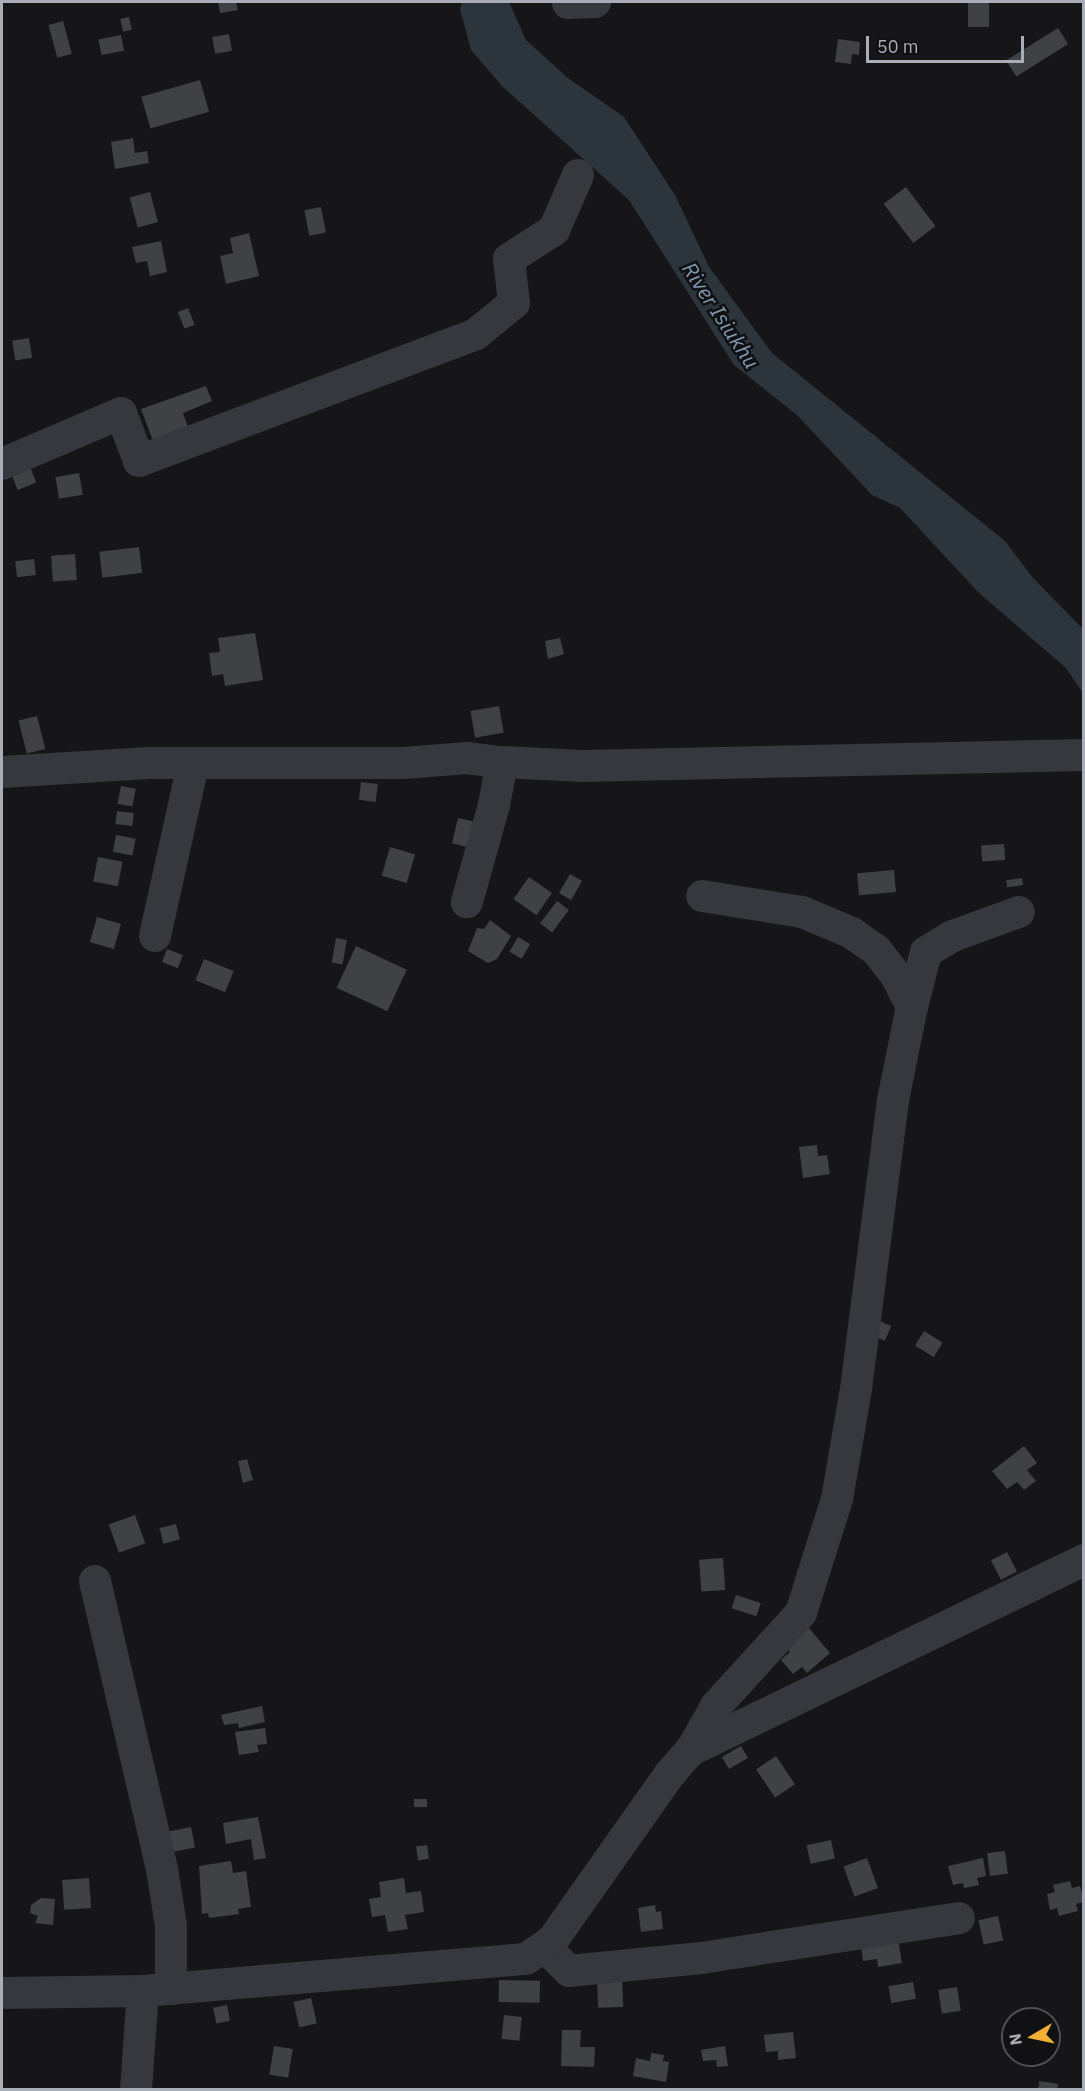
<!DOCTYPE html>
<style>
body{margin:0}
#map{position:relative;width:1085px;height:2091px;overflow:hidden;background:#161618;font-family:"IBM Plex Sans",sans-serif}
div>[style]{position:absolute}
.water>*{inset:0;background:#2c353c}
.building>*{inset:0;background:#404145;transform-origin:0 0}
.minor>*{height:32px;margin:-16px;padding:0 16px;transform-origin:16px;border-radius:16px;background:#37383d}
span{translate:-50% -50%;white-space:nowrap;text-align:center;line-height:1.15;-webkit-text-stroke:5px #111113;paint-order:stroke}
.water-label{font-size:21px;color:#7f9bb3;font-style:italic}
.frame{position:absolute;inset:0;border:3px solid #a8adb8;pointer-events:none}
.north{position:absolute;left:1001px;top:2007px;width:60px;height:60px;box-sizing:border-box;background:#111113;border:2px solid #4d4f55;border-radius:50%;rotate:261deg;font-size:16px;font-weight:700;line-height:24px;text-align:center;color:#a8adb8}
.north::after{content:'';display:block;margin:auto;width:21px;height:27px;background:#f2b134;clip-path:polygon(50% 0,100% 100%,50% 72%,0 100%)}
.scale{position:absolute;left:866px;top:36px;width:158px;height:27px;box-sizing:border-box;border:3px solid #a8adb8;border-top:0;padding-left:8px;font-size:18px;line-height:21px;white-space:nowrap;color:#a8adb8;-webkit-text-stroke:4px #111113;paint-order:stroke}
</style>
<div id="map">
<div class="water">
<i style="clip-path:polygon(462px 2px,509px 2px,526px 40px,568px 78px,624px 117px,675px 195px,709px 267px,772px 353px,1005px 541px,1033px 578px,1083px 629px,1083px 693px,1066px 668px,979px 593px,900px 508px,872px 495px,797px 415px,734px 365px,629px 200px,503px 87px,471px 50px,460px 9px)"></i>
</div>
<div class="building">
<i style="clip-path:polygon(218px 2px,236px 2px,238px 10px,220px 13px)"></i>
<i style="left:968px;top:2px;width:21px;height:25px"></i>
<i style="left:129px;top:17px;width:13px;height:9px;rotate:77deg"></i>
<i style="left:63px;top:21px;width:34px;height:15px;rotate:75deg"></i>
<i style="left:1058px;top:28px;width:19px;height:61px;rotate:58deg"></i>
<i style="left:229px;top:34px;width:17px;height:17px;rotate:80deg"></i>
<i style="left:121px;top:35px;width:16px;height:23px;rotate:79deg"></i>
<i style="clip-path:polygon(838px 39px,860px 42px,859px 55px,852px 54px,851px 64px,835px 62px)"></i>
<i style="left:200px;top:80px;width:33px;height:61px;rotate:74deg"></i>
<i style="clip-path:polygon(133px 138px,135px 153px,147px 151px,149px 163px,115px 169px,111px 142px)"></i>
<i style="left:906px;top:187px;width:49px;height:28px;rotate:53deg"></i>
<i style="left:150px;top:192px;width:31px;height:21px;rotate:75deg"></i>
<i style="left:321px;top:207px;width:26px;height:17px;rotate:79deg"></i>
<i style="clip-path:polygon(249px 233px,259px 276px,226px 284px,220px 256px,233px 253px,230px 238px)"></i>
<i style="clip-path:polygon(161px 241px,167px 272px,150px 276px,147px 261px,136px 263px,132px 247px)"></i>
<i style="left:188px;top:308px;width:18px;height:11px;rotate:68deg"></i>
<i style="left:29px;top:338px;width:20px;height:17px;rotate:81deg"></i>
<i style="clip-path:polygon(206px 386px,212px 401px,183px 413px,190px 433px,155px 446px,141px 409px)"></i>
<i style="left:28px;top:462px;width:22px;height:20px;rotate:68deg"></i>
<i style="left:79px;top:473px;width:22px;height:24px;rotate:80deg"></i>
<i style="left:139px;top:547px;width:26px;height:40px;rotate:83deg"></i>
<i style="left:75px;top:554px;width:26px;height:24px;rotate:86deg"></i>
<i style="left:34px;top:559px;width:16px;height:19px;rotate:83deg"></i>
<i style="clip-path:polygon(255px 633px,263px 680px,225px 686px,223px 674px,212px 676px,209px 653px,220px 652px,218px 638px)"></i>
<i style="clip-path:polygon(560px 638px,564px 654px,548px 659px,545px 641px)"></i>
<i style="left:499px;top:706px;width:27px;height:29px;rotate:80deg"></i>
<i style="left:37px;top:716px;width:34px;height:19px;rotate:76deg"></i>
<i style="left:361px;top:782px;width:17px;height:18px;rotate:7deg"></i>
<i style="left:121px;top:786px;width:15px;height:18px;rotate:11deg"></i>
<i style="left:117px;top:811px;width:17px;height:13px;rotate:7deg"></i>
<i style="left:458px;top:818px;width:18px;height:26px;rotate:13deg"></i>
<i style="left:116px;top:835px;width:20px;height:17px;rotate:11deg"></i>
<i style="left:1004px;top:844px;width:16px;height:23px;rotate:86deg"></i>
<i style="left:390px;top:847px;width:26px;height:30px;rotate:16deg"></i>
<i style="left:98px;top:857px;width:25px;height:25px;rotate:11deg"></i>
<i style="left:894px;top:870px;width:22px;height:37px;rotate:85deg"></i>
<i style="left:570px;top:874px;width:14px;height:22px;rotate:30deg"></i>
<i style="left:529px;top:877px;width:28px;height:27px;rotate:35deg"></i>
<i style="left:1022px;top:878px;width:7px;height:16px;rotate:82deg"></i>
<i style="left:557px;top:901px;width:15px;height:28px;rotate:37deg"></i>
<i style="left:97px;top:917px;width:25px;height:26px;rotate:16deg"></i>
<i style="clip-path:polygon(490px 920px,511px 936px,497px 959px,488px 963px,468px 951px,477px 928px,484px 929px)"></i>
<i style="left:518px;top:937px;width:14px;height:17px;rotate:30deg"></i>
<i style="left:336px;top:938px;width:11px;height:25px;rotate:10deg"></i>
<i style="left:356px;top:946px;width:56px;height:46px;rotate:25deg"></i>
<i style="left:167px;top:949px;width:17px;height:14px;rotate:21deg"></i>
<i style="left:204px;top:959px;width:32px;height:23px;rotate:22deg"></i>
<i style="clip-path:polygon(817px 1145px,818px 1156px,827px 1155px,830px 1174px,803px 1178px,799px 1147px)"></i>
<i style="left:870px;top:1317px;width:23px;height:16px;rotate:23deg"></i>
<i style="left:924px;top:1331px;width:22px;height:17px;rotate:32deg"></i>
<i style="clip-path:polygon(1024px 1446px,1037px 1463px,1027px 1470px,1036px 1481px,1024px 1490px,1017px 1482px,1007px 1489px,992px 1471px)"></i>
<i style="clip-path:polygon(247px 1459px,253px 1480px,243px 1483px,238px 1461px)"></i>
<i style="left:135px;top:1515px;width:30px;height:28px;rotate:70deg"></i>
<i style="left:176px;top:1524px;width:16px;height:17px;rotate:76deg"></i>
<i style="left:1007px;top:1552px;width:22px;height:18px;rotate:63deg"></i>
<i style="left:723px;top:1558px;width:32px;height:24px;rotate:86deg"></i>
<i style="left:736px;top:1595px;width:26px;height:14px;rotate:18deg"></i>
<i style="clip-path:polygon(808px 1627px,830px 1653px,807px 1673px,802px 1667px,793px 1674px,781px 1660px,790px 1652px,785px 1647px)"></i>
<i style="clip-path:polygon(262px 1706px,265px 1722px,239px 1728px,238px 1723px,224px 1725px,221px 1715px)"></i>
<i style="clip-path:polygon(265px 1728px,267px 1744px,257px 1745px,259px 1752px,239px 1755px,235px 1732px)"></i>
<i style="left:741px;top:1746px;width:14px;height:22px;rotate:60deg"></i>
<i style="left:776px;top:1756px;width:34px;height:24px;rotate:56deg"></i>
<i style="left:427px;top:1799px;width:8px;height:13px;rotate:90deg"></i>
<i style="clip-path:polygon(258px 1817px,266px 1858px,254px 1860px,251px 1839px,226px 1844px,223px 1823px)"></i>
<i style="left:191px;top:1827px;width:21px;height:30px;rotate:79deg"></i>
<i style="left:831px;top:1840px;width:19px;height:25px;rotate:78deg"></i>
<i style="left:427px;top:1845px;width:14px;height:11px;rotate:82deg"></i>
<i style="left:1005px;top:1851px;width:23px;height:18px;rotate:83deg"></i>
<i style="left:867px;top:1858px;width:32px;height:25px;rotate:70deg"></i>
<i style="clip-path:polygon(983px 1858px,986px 1876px,977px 1878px,979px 1885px,964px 1888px,963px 1883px,953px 1885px,948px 1866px)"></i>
<i style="clip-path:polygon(231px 1861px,233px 1873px,246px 1871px,251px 1907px,238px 1909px,239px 1914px,209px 1918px,208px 1913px,202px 1914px,199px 1866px)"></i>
<i style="left:89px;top:1878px;width:30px;height:27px;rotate:86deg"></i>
<i style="clip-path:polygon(404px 1878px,406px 1893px,421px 1891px,424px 1912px,405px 1915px,408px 1929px,388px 1932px,385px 1915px,372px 1917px,369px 1899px,381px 1897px,379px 1882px)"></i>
<i style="clip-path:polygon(1070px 1881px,1072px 1888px,1080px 1886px,1084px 1902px,1076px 1904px,1078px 1911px,1059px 1916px,1057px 1908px,1050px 1910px,1047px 1894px,1055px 1892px,1053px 1885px)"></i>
<i style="clip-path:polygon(41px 1898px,55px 1899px,53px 1925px,35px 1923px,38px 1916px,30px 1913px,31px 1905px)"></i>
<i style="clip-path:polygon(655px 1905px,656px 1912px,661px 1911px,663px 1929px,641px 1932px,638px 1908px)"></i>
<i style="left:998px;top:1916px;width:25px;height:20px;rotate:78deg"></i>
<i style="clip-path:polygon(897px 1933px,902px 1963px,878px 1967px,877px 1959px,863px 1961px,861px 1946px)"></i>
<i style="left:622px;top:1975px;width:32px;height:25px;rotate:88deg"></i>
<i style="left:499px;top:1980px;width:41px;height:22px;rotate:1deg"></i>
<i style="left:913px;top:1982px;width:17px;height:25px;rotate:80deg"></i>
<i style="left:957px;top:1987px;width:24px;height:19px;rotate:81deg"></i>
<i style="left:311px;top:1998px;width:26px;height:18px;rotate:77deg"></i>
<i style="left:227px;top:2005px;width:16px;height:14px;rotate:79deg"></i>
<i style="left:504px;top:2015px;width:18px;height:24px;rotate:6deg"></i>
<i style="clip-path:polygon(562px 2030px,581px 2030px,580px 2047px,595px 2047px,594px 2067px,561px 2066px)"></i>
<i style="clip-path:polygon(793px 2032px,796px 2058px,778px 2060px,778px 2051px,766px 2052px,764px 2035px)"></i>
<i style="left:274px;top:2046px;width:19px;height:29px;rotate:9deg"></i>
<i style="clip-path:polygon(725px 2046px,728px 2066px,717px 2067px,716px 2060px,703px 2061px,701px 2050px)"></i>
<i style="clip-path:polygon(651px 2053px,664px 2055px,663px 2061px,669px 2062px,666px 2082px,633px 2076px,636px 2058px,650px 2061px)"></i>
<i style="clip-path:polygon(1039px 2081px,1058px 2084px,1057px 2090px,1031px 2090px,1039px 2087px)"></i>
</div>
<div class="minor">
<i style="left:568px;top:3px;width:27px;rotate:-2deg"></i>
<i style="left:2px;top:464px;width:129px;rotate:-23.2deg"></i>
<i style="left:121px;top:413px;width:51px;rotate:69.4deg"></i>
<i style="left:139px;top:461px;width:360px;rotate:-20.6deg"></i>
<i style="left:476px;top:334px;width:49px;rotate:-39.2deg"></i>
<i style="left:514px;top:303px;width:44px;rotate:-96.5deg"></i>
<i style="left:509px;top:259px;width:54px;rotate:-32.8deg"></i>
<i style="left:554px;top:230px;width:60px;rotate:-66.4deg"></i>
<i style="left:502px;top:762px;width:81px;rotate:2.8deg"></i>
<i style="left:583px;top:766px;width:501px;rotate:-1.26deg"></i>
<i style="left:2px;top:772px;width:147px;rotate:-3.5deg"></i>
<i style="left:149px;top:763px;width:255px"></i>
<i style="left:404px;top:763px;width:63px;rotate:-4.5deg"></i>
<i style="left:467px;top:758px;width:35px;rotate:7deg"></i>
<i style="left:502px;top:762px;width:44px;rotate:100.5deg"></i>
<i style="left:494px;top:805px;width:101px;rotate:105.6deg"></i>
<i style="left:155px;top:936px;width:176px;rotate:-77.5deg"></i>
<i style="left:912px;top:1007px;width:57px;rotate:-75.7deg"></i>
<i style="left:926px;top:952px;width:31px;rotate:-31deg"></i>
<i style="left:953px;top:936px;width:70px;rotate:-20deg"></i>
<i style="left:95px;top:1581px;width:296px;rotate:76.9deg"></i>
<i style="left:162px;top:1869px;width:58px;rotate:81deg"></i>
<i style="left:171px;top:1926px;width:63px;rotate:90deg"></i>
<i style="left:692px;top:1749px;width:49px;rotate:-60.8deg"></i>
<i style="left:716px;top:1706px;width:126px;rotate:-47.6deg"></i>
<i style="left:801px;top:1613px;width:120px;rotate:-72.5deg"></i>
<i style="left:837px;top:1499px;width:112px;rotate:-80.2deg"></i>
<i style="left:856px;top:1389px;width:291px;rotate:-82.7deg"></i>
<i style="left:893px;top:1100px;width:95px;rotate:-78.5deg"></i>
<i style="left:912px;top:1007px;width:37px;rotate:-117deg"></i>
<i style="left:895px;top:974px;width:31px;rotate:-128deg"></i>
<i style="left:876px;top:950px;width:29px;rotate:-145deg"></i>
<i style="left:852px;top:933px;width:54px;rotate:-157.2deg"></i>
<i style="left:802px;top:912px;width:101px;rotate:-170.9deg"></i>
<i style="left:545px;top:1947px;width:34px;rotate:45deg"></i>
<i style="left:569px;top:1971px;width:133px;rotate:-5.6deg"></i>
<i style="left:701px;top:1958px;width:261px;rotate:-8.8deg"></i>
<i style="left:2px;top:1993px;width:141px;rotate:-0.8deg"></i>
<i style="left:143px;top:1991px;width:384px;rotate:-4.8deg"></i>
<i style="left:526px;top:1959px;width:32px;rotate:-35deg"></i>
<i style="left:552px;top:1941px;width:203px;rotate:-54.8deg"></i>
<i style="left:669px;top:1775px;width:33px;rotate:-49deg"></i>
<i style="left:691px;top:1750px;width:437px;rotate:-25.8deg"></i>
<i style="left:136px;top:2090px;width:99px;rotate:-86deg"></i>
</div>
<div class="water-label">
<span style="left:721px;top:315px;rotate:57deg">River Isiukhu</span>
</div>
<div class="frame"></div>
<div class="north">N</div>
<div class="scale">50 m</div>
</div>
